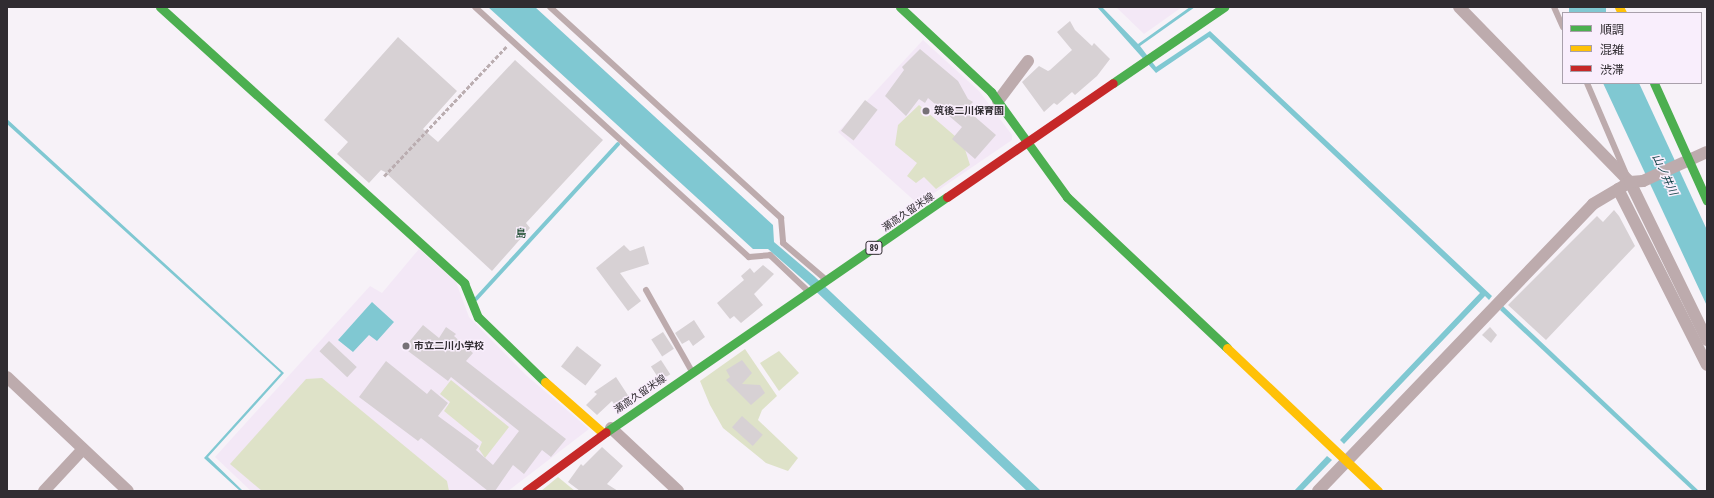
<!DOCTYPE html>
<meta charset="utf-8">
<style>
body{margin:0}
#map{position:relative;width:1714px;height:498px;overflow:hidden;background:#f7f2f8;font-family:"Roboto Condensed","Noto Sans JP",sans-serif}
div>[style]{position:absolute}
.built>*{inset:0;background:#f3e8f6}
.green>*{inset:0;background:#dee2c8}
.water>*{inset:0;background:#80c8d2;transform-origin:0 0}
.stream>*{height:4px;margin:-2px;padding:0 2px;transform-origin:2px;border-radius:2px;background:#80c8d2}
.building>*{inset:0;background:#d7d1d4;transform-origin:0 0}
.path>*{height:2.5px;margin-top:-1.25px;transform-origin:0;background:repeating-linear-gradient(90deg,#baadb0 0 4px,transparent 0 6px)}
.lane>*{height:6px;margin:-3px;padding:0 3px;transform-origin:3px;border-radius:3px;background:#bdabad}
.street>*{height:12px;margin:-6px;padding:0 6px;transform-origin:6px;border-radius:6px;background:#bdabad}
.fast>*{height:9px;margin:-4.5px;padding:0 4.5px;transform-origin:4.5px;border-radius:4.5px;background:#4caf50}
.slow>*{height:9px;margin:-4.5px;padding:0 4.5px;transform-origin:4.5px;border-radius:4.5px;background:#ffc107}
.jam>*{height:9px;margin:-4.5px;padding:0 4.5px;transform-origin:4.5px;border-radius:4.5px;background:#c62828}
.dots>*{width:11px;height:11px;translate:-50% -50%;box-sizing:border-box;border:2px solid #f9eefc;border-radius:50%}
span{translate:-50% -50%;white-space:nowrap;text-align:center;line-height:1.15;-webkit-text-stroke:3px #f9eefc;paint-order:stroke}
.shield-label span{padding:1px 3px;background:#f9eefc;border:1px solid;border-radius:3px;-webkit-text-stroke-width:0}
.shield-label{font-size:9px;color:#302c31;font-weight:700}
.poi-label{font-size:10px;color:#302c31;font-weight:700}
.left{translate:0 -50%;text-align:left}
.street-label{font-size:10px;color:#302c31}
.water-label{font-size:11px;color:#093c40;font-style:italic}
.neighbourhood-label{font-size:11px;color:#003817}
.frame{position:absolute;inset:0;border:8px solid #302c31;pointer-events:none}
.legend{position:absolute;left:1562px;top:12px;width:140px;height:72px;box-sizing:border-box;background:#f9eefc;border:1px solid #a9a0ab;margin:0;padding:5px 7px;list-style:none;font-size:12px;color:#302c31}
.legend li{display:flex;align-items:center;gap:8px;height:20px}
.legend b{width:20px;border:1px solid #a9a0ab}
</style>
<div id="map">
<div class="built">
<i style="clip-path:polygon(1116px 7px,1182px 7px,1144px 34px)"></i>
<i style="clip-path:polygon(923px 40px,979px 91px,1012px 135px,1012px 140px,918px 204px,838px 132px)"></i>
<i style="clip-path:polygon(419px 249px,456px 282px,469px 317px,526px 375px,589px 429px,508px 491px,251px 491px,215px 457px,370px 286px,382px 293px)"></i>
</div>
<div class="green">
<i style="clip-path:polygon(919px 105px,963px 143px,970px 165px,936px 189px,924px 177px,916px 183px,907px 176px,917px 163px,895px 145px,898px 125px)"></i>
<i style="clip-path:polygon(745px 349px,777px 396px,762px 410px,758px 420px,798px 458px,788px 471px,766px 463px,723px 428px,710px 405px,700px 381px)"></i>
<i style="clip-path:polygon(779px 351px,799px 373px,779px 391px,760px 363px)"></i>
<i style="clip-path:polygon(322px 378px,447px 481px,449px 491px,262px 491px,230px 464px,306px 379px)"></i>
<i style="clip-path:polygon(451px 380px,509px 427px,485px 458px,479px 449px,482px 442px,444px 411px,450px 402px,440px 394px)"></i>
<i style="clip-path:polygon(558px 477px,575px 491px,541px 491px)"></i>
</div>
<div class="water">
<i style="clip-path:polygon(488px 7px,535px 7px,773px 225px,774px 242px,814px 276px,1041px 491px,1027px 491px,807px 283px,768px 249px,753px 249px)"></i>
<i style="clip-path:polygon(1097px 7px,1102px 7px,1138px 44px,1190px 7px,1195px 7px,1140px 46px,1156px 67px,1210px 31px,1492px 296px,1489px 300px,1485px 296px,1344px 444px,1340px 440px,1480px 293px,1209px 37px,1156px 73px)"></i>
<i style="left:1569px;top:7px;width:37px;height:7px"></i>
<i style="clip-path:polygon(1603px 83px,1639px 83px,1707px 230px,1707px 306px)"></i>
<i style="clip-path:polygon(7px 119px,284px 373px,208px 457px,243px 491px,240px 491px,204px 458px,281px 373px,7px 124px)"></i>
<i style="clip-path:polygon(372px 302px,394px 322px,377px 341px,369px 335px,353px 352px,338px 340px)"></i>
<i style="clip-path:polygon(1503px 306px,1699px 491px,1693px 491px,1500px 310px)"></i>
<i style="clip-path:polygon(1327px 456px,1332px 460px,1302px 491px,1294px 491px)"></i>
</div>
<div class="stream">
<i style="left:476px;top:299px;width:210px;rotate:-47.5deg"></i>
</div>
<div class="building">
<i style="clip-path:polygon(1070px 21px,1075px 30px,1092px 46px,1094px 43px,1110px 59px,1097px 76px,1075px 95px,1072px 92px,1057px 105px,1054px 103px,1044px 112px,1022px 82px,1039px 66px,1048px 71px,1050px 70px,1072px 50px,1057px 32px)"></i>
<i style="clip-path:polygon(398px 37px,457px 91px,423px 129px,438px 142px,515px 60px,603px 140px,526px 223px,530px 228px,492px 271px,385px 172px,381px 170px,369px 183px,337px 154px,348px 142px,324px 120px)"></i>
<i style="clip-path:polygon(920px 49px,958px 81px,968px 99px,973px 102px,966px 109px,996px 135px,975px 159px,952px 139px,962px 127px,928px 98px,925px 103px,919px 99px,906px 116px,885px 96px,904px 70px,902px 67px)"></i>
<i style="left:865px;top:100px;width:16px;height:39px;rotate:38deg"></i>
<i style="clip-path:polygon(1614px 210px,1619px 216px,1635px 246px,1546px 340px,1508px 305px,1597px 216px,1603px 222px)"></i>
<i style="clip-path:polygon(624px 245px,630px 251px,644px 246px,649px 264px,620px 273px,641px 301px,628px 311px,596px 268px)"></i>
<i style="clip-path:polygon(763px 265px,774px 274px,754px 294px,763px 305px,741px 323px,734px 316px,730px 319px,717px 303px,744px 280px,741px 276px,750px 268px,754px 273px)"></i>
<i style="clip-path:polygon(694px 320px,705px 337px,693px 346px,689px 340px,682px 344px,675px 333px)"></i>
<i style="clip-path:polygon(423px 325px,439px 338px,446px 327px,456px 334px,454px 336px,473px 353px,466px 361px,566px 439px,551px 457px,542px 450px,524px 474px,513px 465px,495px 491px,488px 491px,421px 438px,418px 441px,359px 397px,386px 361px,427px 394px,431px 389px,448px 403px,438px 416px,479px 446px,476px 450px,493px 465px,519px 431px,451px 377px,448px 381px,404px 348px)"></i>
<i style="clip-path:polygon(1490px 327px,1497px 335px,1491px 343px,1482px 335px)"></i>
<i style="left:663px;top:332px;width:20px;height:14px;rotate:57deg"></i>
<i style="left:329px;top:341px;width:38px;height:14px;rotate:43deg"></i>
<i style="left:577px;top:346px;width:31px;height:26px;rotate:38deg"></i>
<i style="left:661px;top:360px;width:17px;height:12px;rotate:57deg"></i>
<i style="clip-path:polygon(742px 360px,752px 373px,742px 384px,760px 385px,765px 393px,751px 405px,726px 380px,730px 377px,726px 370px)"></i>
<i style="clip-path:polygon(616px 377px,631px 400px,617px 409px,612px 401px,597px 415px,586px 405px,597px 394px,594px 392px)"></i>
<i style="left:742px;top:416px;width:28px;height:15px;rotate:42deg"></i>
<i style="clip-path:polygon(602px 447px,623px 466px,607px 484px,618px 491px,580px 491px,568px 482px,581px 464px,583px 466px)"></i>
</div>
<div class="path">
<i style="left:384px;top:176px;width:178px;rotate:-46.6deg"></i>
</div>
<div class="lane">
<i style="left:475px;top:7px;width:371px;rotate:42.4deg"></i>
<i style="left:749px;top:257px;width:21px;rotate:-5deg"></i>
<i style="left:770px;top:255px;width:52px;rotate:43.5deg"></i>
<i style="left:550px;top:7px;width:313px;rotate:42.4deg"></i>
<i style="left:781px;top:218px;width:25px;rotate:85deg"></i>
<i style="left:783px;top:243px;width:54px;rotate:40.5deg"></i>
<i style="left:1554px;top:7px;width:22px;rotate:66deg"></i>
<i style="left:1587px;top:83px;width:99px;rotate:66.8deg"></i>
<i style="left:646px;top:290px;width:92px;rotate:60.6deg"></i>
</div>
<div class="street">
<i style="left:1459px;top:7px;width:245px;rotate:45.7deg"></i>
<i style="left:1630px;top:182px;width:176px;rotate:64deg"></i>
<i style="left:998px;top:101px;width:50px;rotate:-53.1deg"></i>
<i style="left:1618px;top:189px;width:197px;rotate:63.2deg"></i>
<i style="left:7px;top:377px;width:166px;rotate:43.3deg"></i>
<i style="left:611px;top:428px;width:92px;rotate:43.2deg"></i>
<i style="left:44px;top:491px;width:57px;rotate:-47.1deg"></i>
<i style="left:1318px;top:491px;width:397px;rotate:-46.2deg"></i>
<i style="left:1593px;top:204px;width:43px;rotate:-30.7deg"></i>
<i style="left:1630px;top:182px;width:13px;rotate:-4deg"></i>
<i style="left:1643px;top:181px;width:70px;rotate:-24.4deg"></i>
</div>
<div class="fast">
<i style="left:160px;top:7px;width:411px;rotate:42.2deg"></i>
<i style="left:464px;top:283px;width:37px;rotate:68deg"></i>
<i style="left:478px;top:317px;width:93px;rotate:44.1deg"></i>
<i style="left:900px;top:7px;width:125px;rotate:43deg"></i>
<i style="left:991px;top:92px;width:130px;rotate:54.1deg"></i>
<i style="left:1067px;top:197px;width:220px;rotate:43.3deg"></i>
<i style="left:1113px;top:83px;width:135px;rotate:-34.4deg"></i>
<i style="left:1654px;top:83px;width:129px;rotate:65.8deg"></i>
<i style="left:606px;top:432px;width:414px;rotate:-34.6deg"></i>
</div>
<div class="slow">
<i style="left:1619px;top:7px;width:7px;rotate:63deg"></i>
<i style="left:1227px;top:348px;width:208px;rotate:43.4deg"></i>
<i style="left:545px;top:382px;width:77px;rotate:41.3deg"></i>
</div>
<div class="jam">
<i style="left:947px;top:197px;width:201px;rotate:-34.5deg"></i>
<i style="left:526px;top:491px;width:99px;rotate:-36.4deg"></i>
</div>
<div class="dots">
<i style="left:926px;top:111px;background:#767177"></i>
<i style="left:406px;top:346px;background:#767177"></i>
</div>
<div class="shield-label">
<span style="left:874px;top:248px">89</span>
</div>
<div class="poi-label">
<span class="left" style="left:934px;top:111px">筑後二川保育園</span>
<span class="left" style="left:414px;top:346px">市立二川小学校</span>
</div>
<div class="street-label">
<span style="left:908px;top:212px;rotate:-34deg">瀬高久留米線</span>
<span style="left:640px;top:394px;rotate:-34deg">瀬高久留米線</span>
</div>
<div class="water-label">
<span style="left:1664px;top:175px;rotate:65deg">山ノ井川</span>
</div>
<div class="neighbourhood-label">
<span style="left:521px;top:234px">島</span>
</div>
<div class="frame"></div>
<ul class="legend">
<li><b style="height:5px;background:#4caf50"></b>順調</li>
<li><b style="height:5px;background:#ffc107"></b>混雑</li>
<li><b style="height:5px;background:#c62828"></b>渋滞</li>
</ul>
</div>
